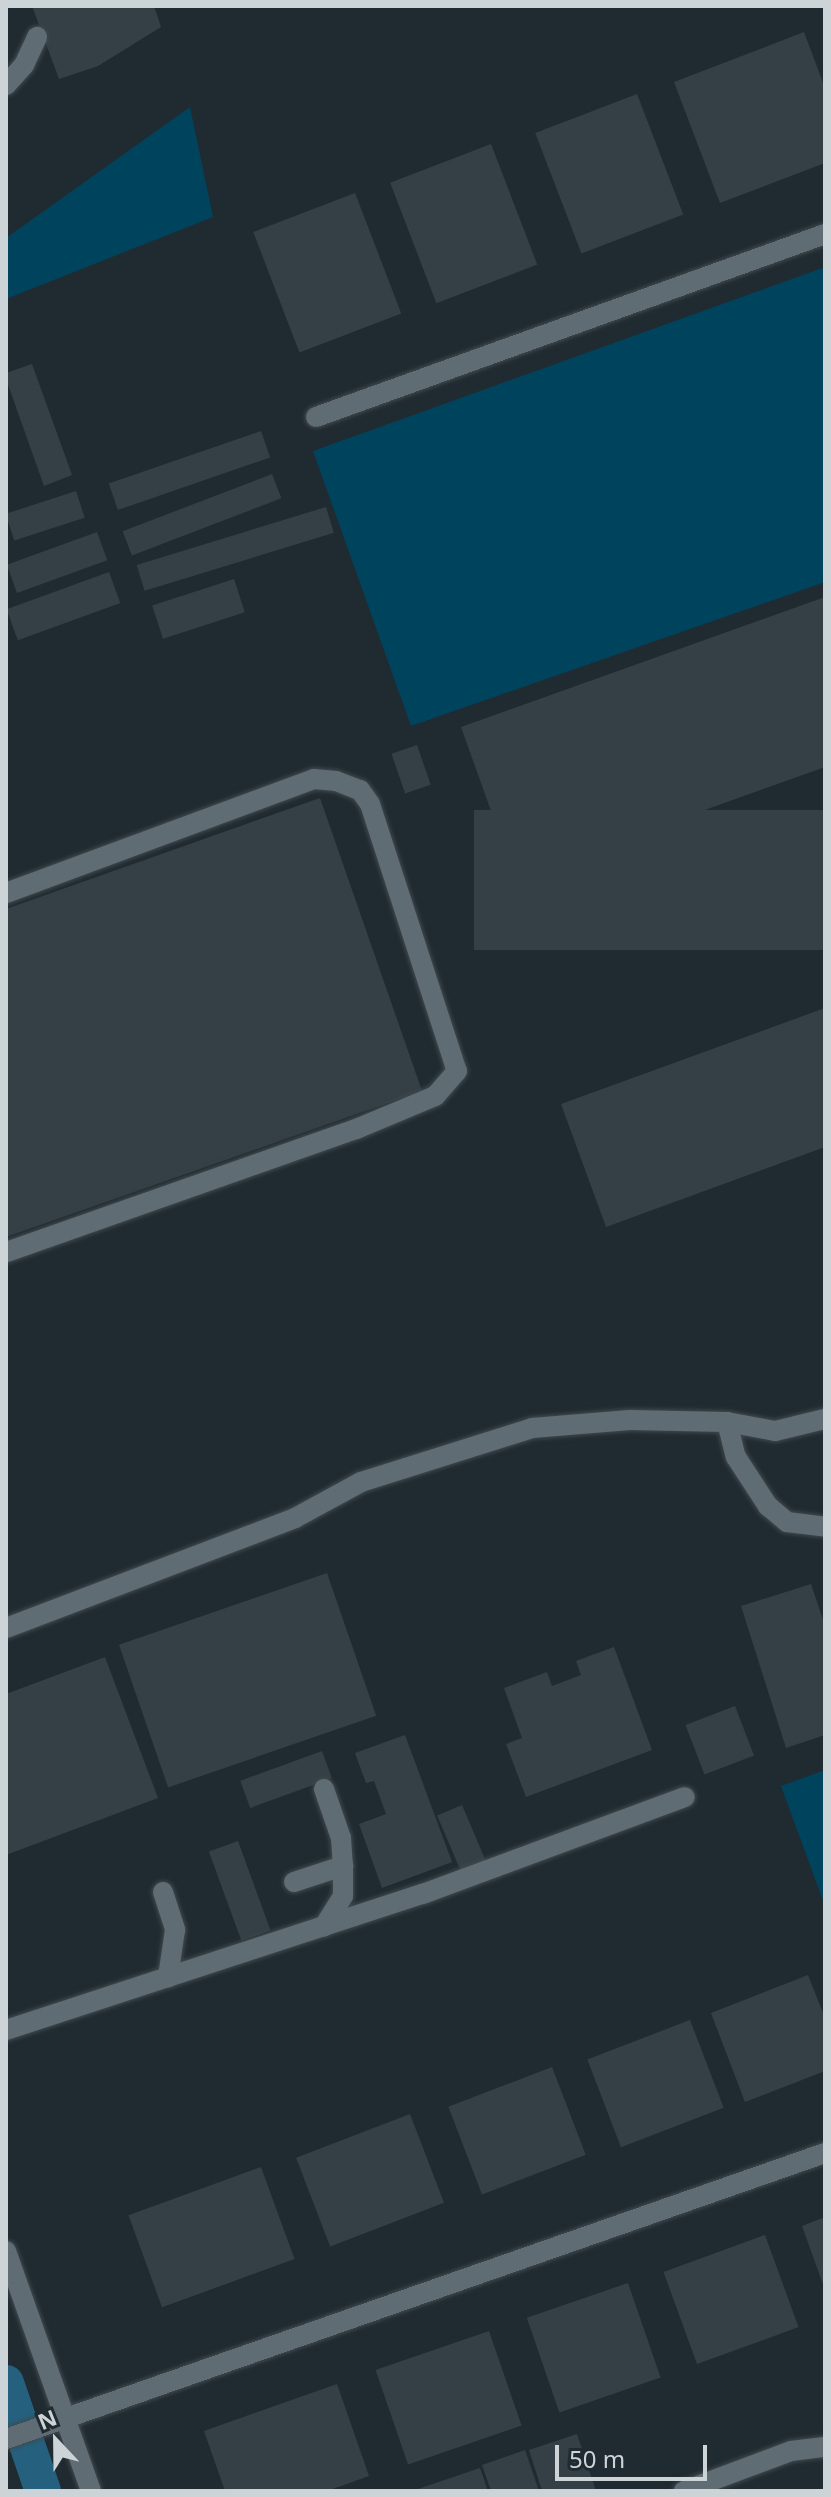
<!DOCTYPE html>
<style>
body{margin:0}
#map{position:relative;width:831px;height:2497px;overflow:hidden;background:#202b31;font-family:"Noto Sans",sans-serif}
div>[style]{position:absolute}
.green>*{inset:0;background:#00435d}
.river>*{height:36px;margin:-18px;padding:0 18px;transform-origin:18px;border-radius:18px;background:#25617e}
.building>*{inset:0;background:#344046;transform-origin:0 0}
.roads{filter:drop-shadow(0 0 2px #40494e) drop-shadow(0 0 2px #40494e)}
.minor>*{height:20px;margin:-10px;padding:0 10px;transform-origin:10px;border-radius:10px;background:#606c73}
span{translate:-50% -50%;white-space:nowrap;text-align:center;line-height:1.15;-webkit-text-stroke:6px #202b31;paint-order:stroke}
.frame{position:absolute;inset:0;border:8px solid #cdd4d8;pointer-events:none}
.north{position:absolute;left:16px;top:2401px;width:80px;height:80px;-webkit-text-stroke:6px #202b31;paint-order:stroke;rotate:338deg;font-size:22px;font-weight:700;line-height:32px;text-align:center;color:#cdd4d8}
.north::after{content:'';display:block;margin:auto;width:28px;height:36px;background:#cdd4d8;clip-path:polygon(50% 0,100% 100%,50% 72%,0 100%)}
.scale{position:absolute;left:555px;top:2445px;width:152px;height:36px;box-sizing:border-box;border:4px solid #cdd4d8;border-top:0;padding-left:10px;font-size:24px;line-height:28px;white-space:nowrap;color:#cdd4d8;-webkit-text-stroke:6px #202b31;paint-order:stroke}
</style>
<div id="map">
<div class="green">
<i style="clip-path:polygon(190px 107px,213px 217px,6px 299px,6px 238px)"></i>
<i style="clip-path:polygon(825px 267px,825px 582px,411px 726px,313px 451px)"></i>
<i style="clip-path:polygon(825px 1770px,825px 1906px,781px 1786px)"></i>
</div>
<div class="river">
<i style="left:6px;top:2383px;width:114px;rotate:71.1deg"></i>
</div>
<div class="building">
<i style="clip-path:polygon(32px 6px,154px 6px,161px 27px,98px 66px,59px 79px)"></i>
<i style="clip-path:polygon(804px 32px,825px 88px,825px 163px,720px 203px,674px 82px)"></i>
<i style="left:637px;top:94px;width:129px;height:109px;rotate:69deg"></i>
<i style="left:491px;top:144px;width:129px;height:108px;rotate:69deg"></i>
<i style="left:355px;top:193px;width:129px;height:109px;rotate:69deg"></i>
<i style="clip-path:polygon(32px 364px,72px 475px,44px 486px,6px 379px,6px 373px)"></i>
<i style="left:261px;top:431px;width:28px;height:161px;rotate:71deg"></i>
<i style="left:272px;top:474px;width:26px;height:160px;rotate:69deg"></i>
<i style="left:76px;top:491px;width:28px;height:74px;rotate:72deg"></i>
<i style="left:326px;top:507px;width:27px;height:198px;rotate:73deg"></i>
<i style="left:97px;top:532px;width:30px;height:96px;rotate:70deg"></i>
<i style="left:109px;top:572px;width:33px;height:109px;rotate:70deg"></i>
<i style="left:234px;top:579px;width:35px;height:86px;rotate:72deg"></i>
<i style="clip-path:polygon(825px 597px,825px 767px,515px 878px,461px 727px)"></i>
<i style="left:417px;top:745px;width:42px;height:27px;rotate:71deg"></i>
<i style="clip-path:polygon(320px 798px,422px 1091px,6px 1237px,6px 909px)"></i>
<i style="left:825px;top:810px;width:140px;height:351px;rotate:90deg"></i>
<i style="clip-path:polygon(825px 1008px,825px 1147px,606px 1227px,561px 1104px)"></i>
<i style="left:327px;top:1573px;width:151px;height:220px;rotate:71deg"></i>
<i style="clip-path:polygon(811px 1584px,825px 1626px,825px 1735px,786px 1748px,741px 1606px)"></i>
<i style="clip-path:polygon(614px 1647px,652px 1750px,526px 1797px,506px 1744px,522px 1738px,504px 1688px,547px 1672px,552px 1686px,581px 1675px,576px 1661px)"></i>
<i style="clip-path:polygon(105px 1657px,158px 1798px,6px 1855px,6px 1694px)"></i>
<i style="left:735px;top:1706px;width:53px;height:53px;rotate:69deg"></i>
<i style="clip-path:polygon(405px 1735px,452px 1862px,382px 1888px,359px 1824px,386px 1814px,374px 1781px,366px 1783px,355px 1753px)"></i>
<i style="left:322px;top:1751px;width:29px;height:87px;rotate:70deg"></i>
<i style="left:462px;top:1805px;width:63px;height:27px;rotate:67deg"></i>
<i style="left:238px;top:1841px;width:95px;height:31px;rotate:70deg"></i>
<i style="clip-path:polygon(808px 1975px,825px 2018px,825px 2071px,745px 2102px,711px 2013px)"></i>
<i style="left:690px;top:2020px;width:94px;height:110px;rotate:69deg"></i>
<i style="left:552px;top:2067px;width:94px;height:111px;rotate:69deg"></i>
<i style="left:410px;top:2114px;width:95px;height:122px;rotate:69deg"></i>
<i style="left:261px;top:2167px;width:98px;height:141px;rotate:70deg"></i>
<i style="clip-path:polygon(825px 2217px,825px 2290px,802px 2226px)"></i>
<i style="left:765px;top:2235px;width:98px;height:108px;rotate:70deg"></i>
<i style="left:628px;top:2283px;width:100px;height:107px;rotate:71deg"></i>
<i style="left:489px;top:2331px;width:100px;height:120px;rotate:71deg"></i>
<i style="clip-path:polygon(337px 2384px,369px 2476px,327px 2491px,225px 2491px,204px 2431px)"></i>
<i style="clip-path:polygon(577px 2434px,596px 2491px,542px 2491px,529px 2450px)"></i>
<i style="clip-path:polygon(525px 2450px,539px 2491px,491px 2491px,482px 2465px)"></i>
<i style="clip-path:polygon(480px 2468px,488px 2491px,415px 2491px,415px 2490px)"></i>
</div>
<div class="roads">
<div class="minor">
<i style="left:6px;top:85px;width:27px;rotate:-48deg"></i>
<i style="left:24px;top:65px;width:31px;rotate:-65deg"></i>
<i style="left:316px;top:417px;width:541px;rotate:-19.77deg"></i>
<i style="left:6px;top:893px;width:328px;rotate:-20.3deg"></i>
<i style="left:314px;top:779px;width:22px;rotate:5deg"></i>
<i style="left:336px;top:781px;width:26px;rotate:21deg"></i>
<i style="left:360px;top:790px;width:17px;rotate:54deg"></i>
<i style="left:370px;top:804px;width:281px;rotate:72deg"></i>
<i style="left:457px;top:1071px;width:33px;rotate:131deg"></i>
<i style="left:435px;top:1096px;width:86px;rotate:157.3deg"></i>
<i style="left:356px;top:1129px;width:371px;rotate:160.6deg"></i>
<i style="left:727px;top:1422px;width:36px;rotate:76deg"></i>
<i style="left:736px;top:1457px;width:59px;rotate:56.9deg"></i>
<i style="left:768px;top:1506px;width:25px;rotate:40deg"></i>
<i style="left:787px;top:1522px;width:38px;rotate:7deg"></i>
<i style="left:6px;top:1628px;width:309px;rotate:-20.8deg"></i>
<i style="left:295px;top:1518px;width:75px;rotate:-28.6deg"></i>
<i style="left:361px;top:1482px;width:179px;rotate:-17.5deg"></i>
<i style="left:532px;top:1428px;width:98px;rotate:-4.7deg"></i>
<i style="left:630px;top:1420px;width:97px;rotate:1.2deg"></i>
<i style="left:727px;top:1422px;width:49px;rotate:10.6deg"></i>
<i style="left:775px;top:1431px;width:51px;rotate:-13.5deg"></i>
<i style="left:324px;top:1789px;width:52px;rotate:70.9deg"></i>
<i style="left:341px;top:1838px;width:28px;rotate:86deg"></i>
<i style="left:343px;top:1866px;width:30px;rotate:90deg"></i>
<i style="left:343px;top:1896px;width:36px;rotate:122deg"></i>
<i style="left:294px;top:1882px;width:52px;rotate:-18.1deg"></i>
<i style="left:163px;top:1892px;width:40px;rotate:72deg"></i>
<i style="left:175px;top:1930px;width:48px;rotate:98.5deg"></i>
<i style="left:6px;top:2030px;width:439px;rotate:-18.1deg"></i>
<i style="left:423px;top:1894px;width:279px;rotate:-20.3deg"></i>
<i style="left:6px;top:2251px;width:255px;rotate:70.5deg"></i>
<i style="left:6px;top:2439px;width:868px;rotate:-19.25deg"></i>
<i style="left:684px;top:2491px;width:114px;rotate:-20.5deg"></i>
<i style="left:791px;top:2451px;width:34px;rotate:-7deg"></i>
</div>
</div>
<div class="frame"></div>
<div class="north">N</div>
<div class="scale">50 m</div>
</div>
